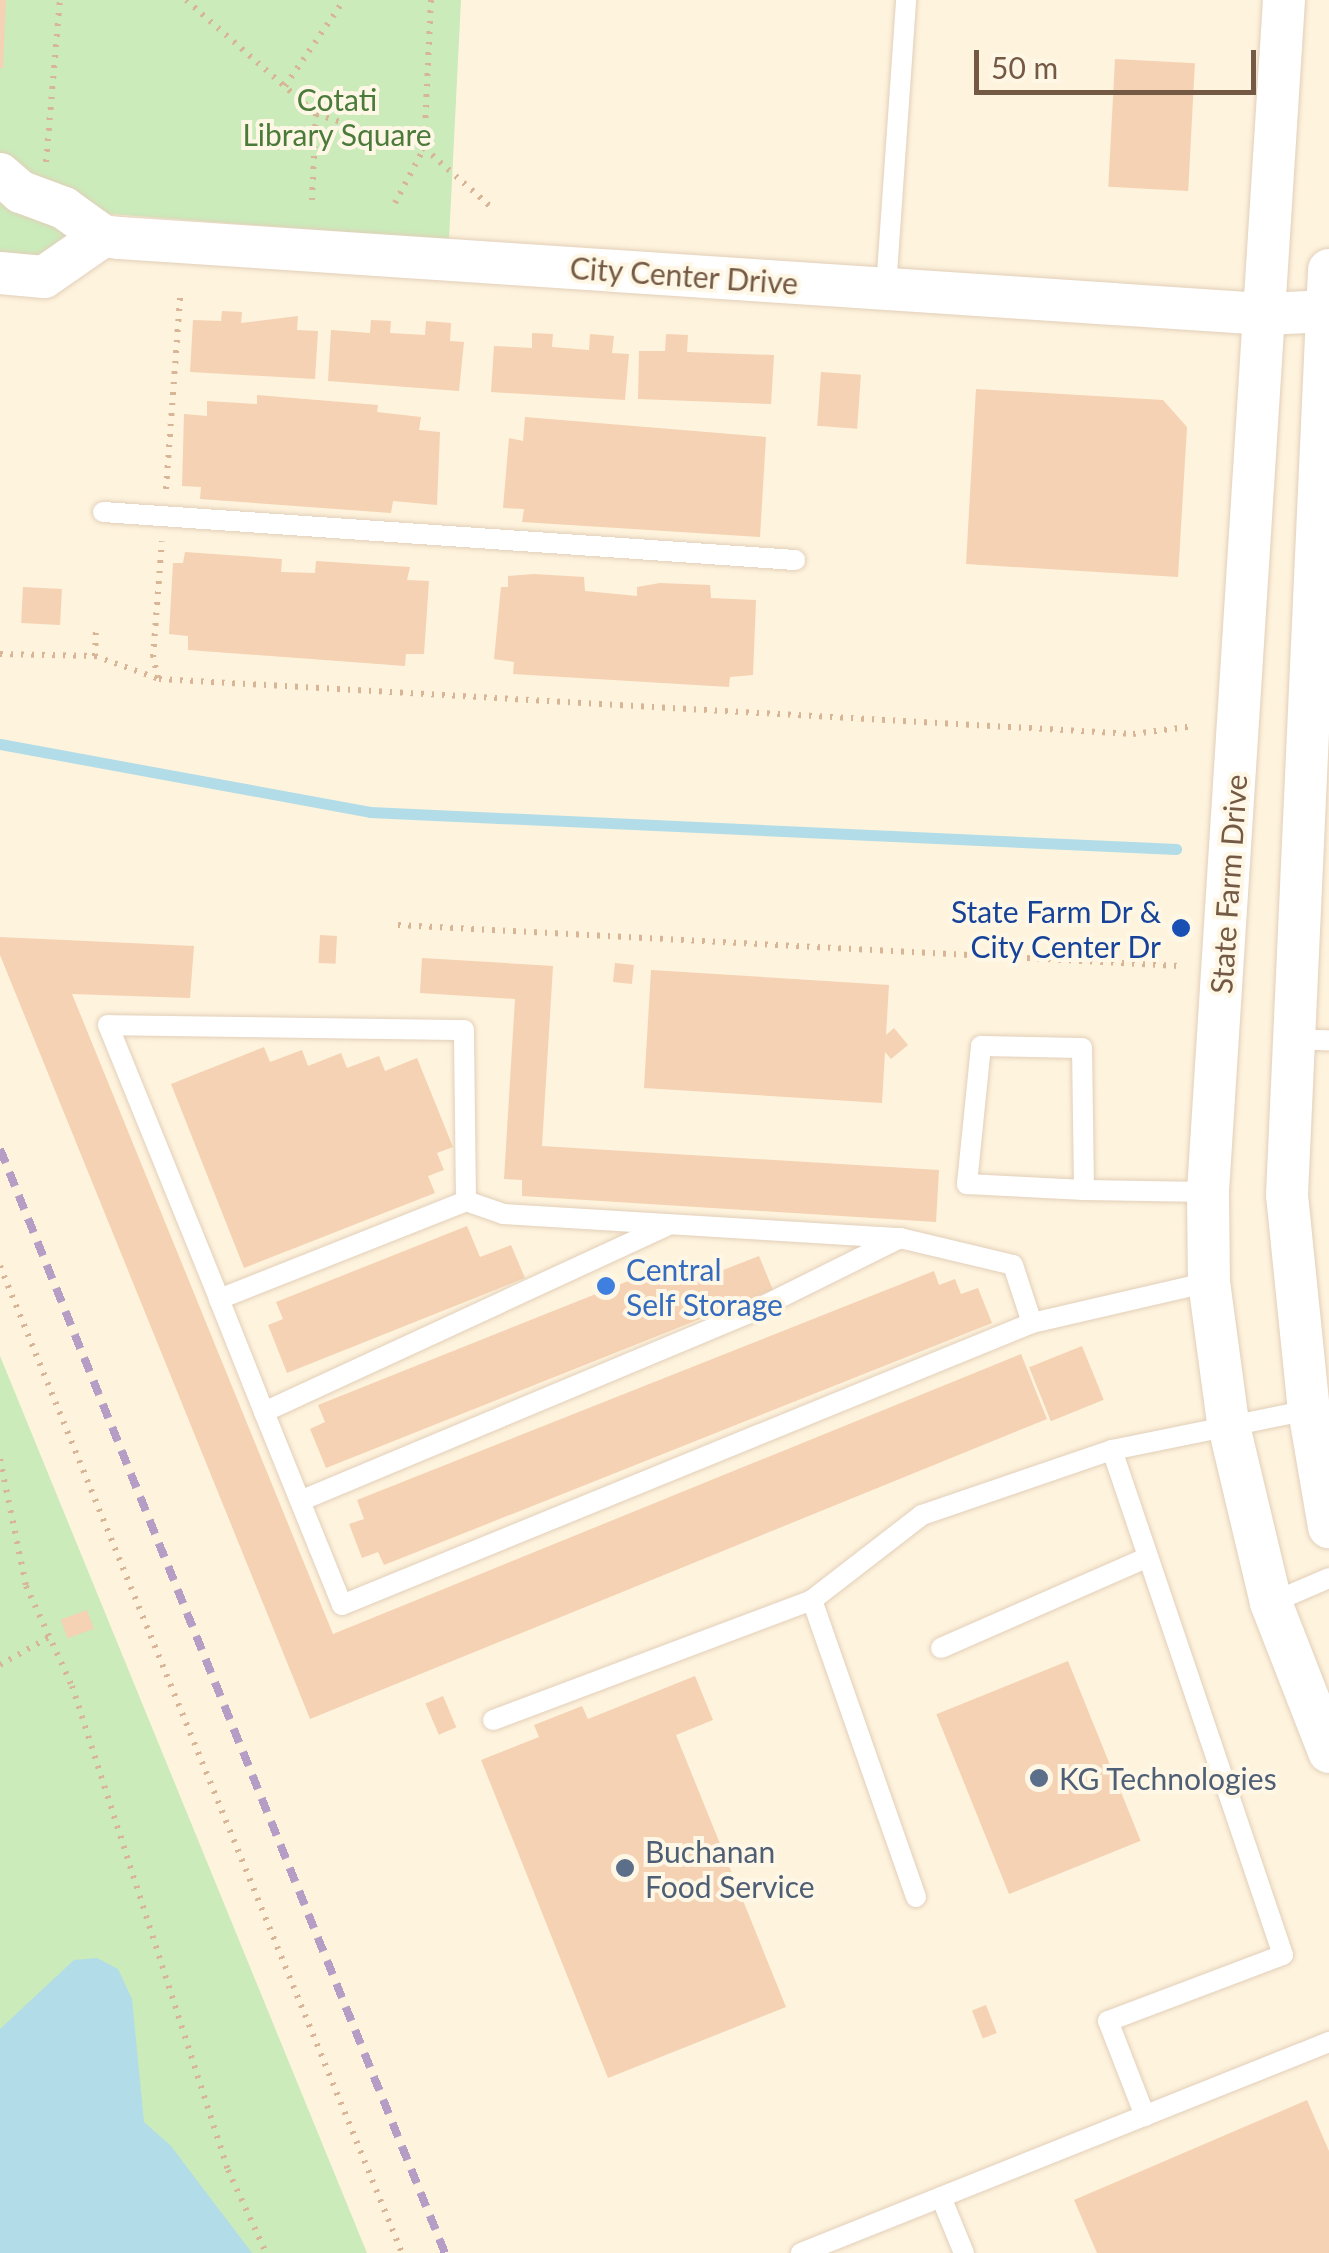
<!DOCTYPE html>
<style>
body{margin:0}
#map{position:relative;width:1329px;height:2253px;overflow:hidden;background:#fef3dd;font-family:Lato,sans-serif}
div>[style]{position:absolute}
.green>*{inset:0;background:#cbebbb}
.water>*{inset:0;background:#b1dce8}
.stream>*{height:11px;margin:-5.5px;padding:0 5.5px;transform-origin:5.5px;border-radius:5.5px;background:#b1dce8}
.building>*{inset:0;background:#f5d2b3;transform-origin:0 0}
.path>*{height:6px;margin-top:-3px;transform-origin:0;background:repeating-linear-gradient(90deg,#d9b597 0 2.5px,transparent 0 10.5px)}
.roads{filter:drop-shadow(0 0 2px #e2cfb9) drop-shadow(0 0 2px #e2cfb9)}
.lane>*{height:20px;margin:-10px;padding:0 10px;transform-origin:10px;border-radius:10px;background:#fff}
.street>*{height:42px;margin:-21px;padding:0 21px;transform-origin:21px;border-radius:21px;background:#fff}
.rail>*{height:8px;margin-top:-4px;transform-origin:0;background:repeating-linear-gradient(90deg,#b69dc6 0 15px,transparent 0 25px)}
.dots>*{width:28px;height:28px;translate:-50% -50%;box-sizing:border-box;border:5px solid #fff7e5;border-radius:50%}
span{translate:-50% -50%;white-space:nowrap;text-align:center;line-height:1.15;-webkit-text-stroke:8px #fff7e5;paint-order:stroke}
.park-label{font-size:30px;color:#4a7b3b}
.street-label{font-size:30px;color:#745944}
.transit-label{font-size:30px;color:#164399}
.right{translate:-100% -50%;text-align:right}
.shop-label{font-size:30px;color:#366cbe}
.left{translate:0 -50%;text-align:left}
.service-label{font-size:30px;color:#4e5e75}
.scale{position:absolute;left:974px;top:50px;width:282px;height:45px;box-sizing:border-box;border:5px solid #745944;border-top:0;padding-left:12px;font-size:30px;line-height:35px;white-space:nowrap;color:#745944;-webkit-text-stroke:8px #fff7e5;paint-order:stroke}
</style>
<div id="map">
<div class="green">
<i style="clip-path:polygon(0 0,461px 0,449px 240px,97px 213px,61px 286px,0 283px)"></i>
<i style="clip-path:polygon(0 1356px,367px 2253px,0 2253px)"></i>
</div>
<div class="water">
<i style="clip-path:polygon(97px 1958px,118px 1969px,132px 1999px,144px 2122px,171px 2146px,252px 2253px,0 2253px,0 2029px,74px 1960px)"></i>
</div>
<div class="stream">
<i style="left:0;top:744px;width:376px;rotate:10.4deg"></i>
<i style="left:370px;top:812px;width:807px;rotate:2.63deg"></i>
</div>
<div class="building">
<i style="clip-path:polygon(0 0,6px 0,3px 68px,0 68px)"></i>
<i style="left:1115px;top:59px;width:80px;height:128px;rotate:3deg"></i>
<i style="clip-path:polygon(222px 311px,242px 312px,241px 323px,298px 316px,297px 330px,318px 331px,315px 379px,190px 372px,193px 320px,221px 321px)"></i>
<i style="clip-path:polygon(371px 320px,391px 321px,390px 333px,425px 335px,426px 321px,451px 323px,450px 341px,464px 342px,459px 391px,328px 381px,331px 330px,370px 333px)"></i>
<i style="clip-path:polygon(532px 333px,553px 334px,552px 347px,589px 350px,590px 334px,614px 336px,612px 353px,629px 354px,625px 400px,491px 392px,494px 346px,532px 348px)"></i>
<i style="clip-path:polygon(666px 334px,688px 335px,687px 352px,774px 355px,771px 404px,638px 399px,639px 351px,665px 351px)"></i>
<i style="left:821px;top:372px;width:40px;height:54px;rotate:4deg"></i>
<i style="clip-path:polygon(976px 389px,1163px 400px,1187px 427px,1178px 577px,966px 564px)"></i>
<i style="clip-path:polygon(257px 395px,378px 405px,377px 412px,421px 417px,419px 430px,440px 432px,437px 505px,393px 501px,391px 513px,200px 499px,201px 487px,182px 486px,184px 414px,207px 416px,207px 401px,257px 404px)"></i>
<i style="clip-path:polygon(525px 417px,766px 437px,760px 537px,522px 522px,524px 509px,503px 508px,509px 438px,523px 441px)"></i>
<i style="clip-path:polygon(185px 552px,282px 559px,281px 572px,315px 573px,316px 561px,410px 567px,407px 580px,429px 581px,424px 654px,406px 654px,405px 666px,188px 650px,188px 636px,169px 634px,173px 563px,183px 563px)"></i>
<i style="clip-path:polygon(534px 574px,584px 577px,585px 591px,637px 596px,637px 587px,660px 583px,710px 585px,711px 598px,756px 600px,753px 675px,730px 677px,729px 687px,513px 674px,514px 662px,494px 659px,501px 587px,508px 587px,508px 576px)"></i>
<i style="left:23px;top:587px;width:39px;height:36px;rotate:3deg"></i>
<i style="left:320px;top:935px;width:17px;height:28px;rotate:3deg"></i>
<i style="clip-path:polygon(0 937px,194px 946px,190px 998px,72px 994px,333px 1634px,1021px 1354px,1047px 1419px,310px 1719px,0 955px)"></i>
<i style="clip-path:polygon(422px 958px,553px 966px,542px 1146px,939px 1170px,936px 1222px,522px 1196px,522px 1180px,504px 1179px,515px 999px,420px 993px)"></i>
<i style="left:615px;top:963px;width:19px;height:19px;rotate:6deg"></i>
<i style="clip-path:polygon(651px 970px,889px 985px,886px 1035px,894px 1028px,908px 1045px,891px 1059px,885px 1052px,882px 1103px,644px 1088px)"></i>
<i style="clip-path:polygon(264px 1047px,270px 1062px,302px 1050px,308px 1066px,341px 1053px,347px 1068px,379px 1056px,385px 1071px,417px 1058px,453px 1147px,437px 1153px,444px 1170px,428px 1176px,435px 1193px,244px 1268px,171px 1084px)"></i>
<i style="clip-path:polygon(467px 1226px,480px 1257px,511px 1245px,525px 1278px,287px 1373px,268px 1325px,283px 1319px,276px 1302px)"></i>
<i style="clip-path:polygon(759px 1256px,773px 1290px,326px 1468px,310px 1429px,325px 1422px,318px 1405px,686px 1258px,695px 1281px)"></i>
<i style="clip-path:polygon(934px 1271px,939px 1285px,955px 1279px,961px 1294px,978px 1288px,992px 1323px,384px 1565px,378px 1552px,362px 1558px,349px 1524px,364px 1519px,357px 1500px)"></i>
<i style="left:1082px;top:1346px;width:58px;height:57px;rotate:68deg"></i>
<i style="left:87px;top:1610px;width:20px;height:28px;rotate:70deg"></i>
<i style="left:1068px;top:1661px;width:194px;height:142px;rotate:68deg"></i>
<i style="clip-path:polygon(695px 1676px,713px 1720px,676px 1735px,786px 2007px,608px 2078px,481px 1760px,539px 1737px,534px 1725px,582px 1706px,588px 1719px)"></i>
<i style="left:443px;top:1696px;width:34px;height:19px;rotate:67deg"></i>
<i style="left:986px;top:2005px;width:30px;height:15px;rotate:69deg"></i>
<i style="clip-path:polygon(1307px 2100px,1329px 2151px,1329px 2253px,1097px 2253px,1074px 2200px)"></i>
</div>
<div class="path">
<i style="left:186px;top:0;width:173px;rotate:41.2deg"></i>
<i style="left:316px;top:114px;width:86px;rotate:92.7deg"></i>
<i style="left:431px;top:0;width:148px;rotate:92.7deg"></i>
<i style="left:424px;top:148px;width:89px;rotate:41.4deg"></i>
<i style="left:285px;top:86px;width:104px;rotate:-55.5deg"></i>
<i style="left:316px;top:114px;width:59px;rotate:17.8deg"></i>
<i style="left:372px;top:132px;width:53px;rotate:5.4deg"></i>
<i style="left:46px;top:162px;width:163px;rotate:-85.1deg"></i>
<i style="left:395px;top:203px;width:62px;rotate:-62.2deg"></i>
<i style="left:166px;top:489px;width:193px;rotate:-85.8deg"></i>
<i style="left:0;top:654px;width:95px;rotate:1.2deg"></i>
<i style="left:95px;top:656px;width:68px;rotate:19.8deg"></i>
<i style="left:159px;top:679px;width:976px;rotate:3.23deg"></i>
<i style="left:1133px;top:734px;width:62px;rotate:-7.5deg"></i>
<i style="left:95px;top:656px;width:29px;rotate:-88deg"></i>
<i style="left:158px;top:678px;width:22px;rotate:-103deg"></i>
<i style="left:153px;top:657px;width:116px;rotate:-85.6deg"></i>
<i style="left:398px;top:925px;width:782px;rotate:3.01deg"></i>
<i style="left:0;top:1266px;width:1066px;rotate:67.84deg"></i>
<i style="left:0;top:1459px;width:130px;rotate:78.4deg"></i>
<i style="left:26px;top:1586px;width:110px;rotate:65.3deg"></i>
<i style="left:72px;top:1686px;width:509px;rotate:72.14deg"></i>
<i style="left:228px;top:2170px;width:91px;rotate:65.4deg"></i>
<i style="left:0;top:1665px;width:56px;rotate:-29.7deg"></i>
</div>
<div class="roads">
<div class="lane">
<i style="left:886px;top:288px;width:289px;rotate:-86deg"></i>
<i style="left:103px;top:512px;width:694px;rotate:3.97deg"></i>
<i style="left:1292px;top:1039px;width:37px;rotate:2deg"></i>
<i style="left:1084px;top:1190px;width:142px;rotate:-90.8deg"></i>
<i style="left:1082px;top:1048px;width:101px;rotate:-178.9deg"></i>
<i style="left:981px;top:1046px;width:139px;rotate:95.8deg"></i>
<i style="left:967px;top:1184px;width:117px;rotate:2.9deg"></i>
<i style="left:1084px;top:1190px;width:124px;rotate:0.9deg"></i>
<i style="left:466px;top:1201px;width:39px;rotate:19deg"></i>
<i style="left:503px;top:1214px;width:398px;rotate:3.5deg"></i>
<i style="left:900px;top:1238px;width:116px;rotate:13.4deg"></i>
<i style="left:1013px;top:1265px;width:61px;rotate:71.9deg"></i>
<i style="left:219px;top:1299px;width:266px;rotate:-21.6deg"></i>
<i style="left:466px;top:1201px;width:171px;rotate:-90.7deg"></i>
<i style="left:464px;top:1030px;width:356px;rotate:-179.2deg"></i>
<i style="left:108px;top:1025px;width:296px;rotate:67.9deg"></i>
<i style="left:219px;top:1299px;width:122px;rotate:68.3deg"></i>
<i style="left:264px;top:1412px;width:208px;rotate:68deg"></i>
<i style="left:342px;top:1605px;width:745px;rotate:-22.23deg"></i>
<i style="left:1032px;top:1323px;width:182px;rotate:-13deg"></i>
<i style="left:264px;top:1412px;width:444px;rotate:-24.8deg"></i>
<i style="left:1112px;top:1450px;width:533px;rotate:71.29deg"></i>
<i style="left:1283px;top:1955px;width:187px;rotate:159.3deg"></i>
<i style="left:1108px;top:2021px;width:102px;rotate:68.7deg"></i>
<i style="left:300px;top:1501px;width:485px;rotate:-22.7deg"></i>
<i style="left:747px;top:1314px;width:171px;rotate:-26.4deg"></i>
<i style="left:1271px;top:1603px;width:63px;rotate:-23.3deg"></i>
<i style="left:941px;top:1648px;width:226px;rotate:-23.7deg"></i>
<i style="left:493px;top:1720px;width:341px;rotate:-20.6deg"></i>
<i style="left:916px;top:1897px;width:315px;rotate:-109.3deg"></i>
<i style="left:812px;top:1600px;width:139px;rotate:-37.7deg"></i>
<i style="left:922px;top:1515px;width:201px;rotate:-18.9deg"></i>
<i style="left:1112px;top:1450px;width:201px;rotate:-11.5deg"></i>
<i style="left:941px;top:2197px;width:61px;rotate:67.7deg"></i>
<i style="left:801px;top:2253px;width:569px;rotate:-21.78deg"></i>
</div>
<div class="street">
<i style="left:1284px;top:0;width:1194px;rotate:93.65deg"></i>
<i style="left:1208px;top:1192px;width:90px;rotate:89.4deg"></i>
<i style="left:1209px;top:1282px;width:141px;rotate:82.3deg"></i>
<i style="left:1228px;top:1422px;width:186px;rotate:76.6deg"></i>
<i style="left:1271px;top:1603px;width:160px;rotate:68.7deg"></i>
<i style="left:0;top:174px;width:28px;rotate:41deg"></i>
<i style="left:21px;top:192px;width:46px;rotate:20.4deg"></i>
<i style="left:64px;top:208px;width:48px;rotate:35.7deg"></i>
<i style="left:103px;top:236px;width:17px;rotate:7deg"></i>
<i style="left:120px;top:238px;width:1148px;rotate:3.8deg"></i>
<i style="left:1265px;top:314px;width:64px;rotate:-2.7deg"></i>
<i style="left:1329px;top:270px;width:926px;rotate:92.6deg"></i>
<i style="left:1287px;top:1195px;width:216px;rotate:84.2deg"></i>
<i style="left:1309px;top:1410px;width:119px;rotate:80.3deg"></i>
<i style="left:0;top:273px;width:44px;rotate:5.2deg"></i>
<i style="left:44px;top:277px;width:72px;rotate:-34.8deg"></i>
</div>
</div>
<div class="rail">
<i style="left:0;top:1149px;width:1190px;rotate:68.05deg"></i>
</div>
<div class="dots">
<i style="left:1181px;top:928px;background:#1a4fb4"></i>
<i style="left:606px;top:1286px;background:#3f7fe0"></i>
<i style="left:1039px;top:1778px;background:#5c6f8a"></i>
<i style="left:625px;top:1868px;background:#5c6f8a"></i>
</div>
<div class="park-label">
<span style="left:337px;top:116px">Cotati<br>Library Square</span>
</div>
<div class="street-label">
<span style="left:684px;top:275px;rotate:4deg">City Center Drive</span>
<span style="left:1228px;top:884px;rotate:-86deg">State Farm Drive</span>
</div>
<div class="transit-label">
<span class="right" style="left:1161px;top:928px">State Farm Dr &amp;<br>City Center Dr</span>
</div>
<div class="shop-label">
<span class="left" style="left:626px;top:1286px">Central<br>Self Storage</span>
</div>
<div class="service-label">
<span class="left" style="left:1059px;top:1778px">KG Technologies</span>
<span class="left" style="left:645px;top:1868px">Buchanan<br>Food Service</span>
</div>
<div class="scale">50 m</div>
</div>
